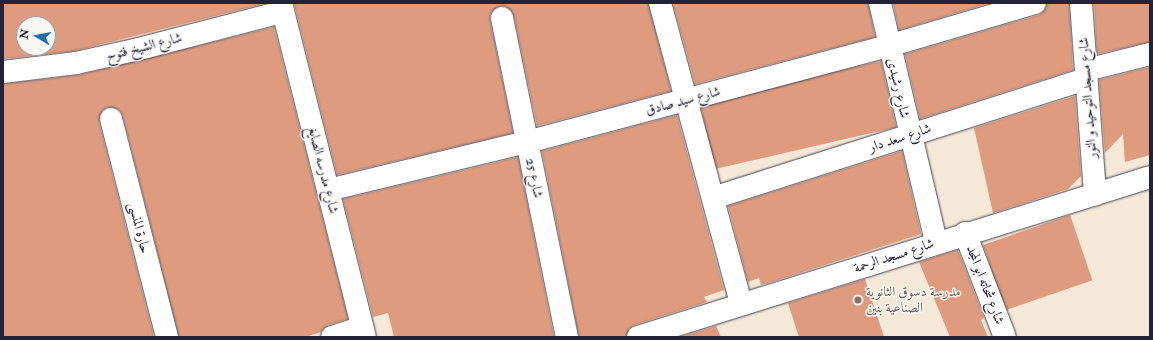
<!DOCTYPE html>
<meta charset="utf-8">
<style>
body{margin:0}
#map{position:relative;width:1153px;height:340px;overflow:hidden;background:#f3e9d6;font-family:"IM FELL Double Pica",Amiri,serif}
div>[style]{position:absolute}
.building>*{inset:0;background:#de9b7e;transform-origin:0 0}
.roads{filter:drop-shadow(0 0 1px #414052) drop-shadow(0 0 1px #414052)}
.minor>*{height:22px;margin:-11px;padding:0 11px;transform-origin:11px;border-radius:11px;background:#fff}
.dots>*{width:11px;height:11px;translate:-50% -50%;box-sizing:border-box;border:2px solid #f6f6f2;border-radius:50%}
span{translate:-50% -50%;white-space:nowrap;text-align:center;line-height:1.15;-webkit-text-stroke:3px #f6f6f2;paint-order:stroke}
.street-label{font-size:14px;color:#22223b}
.education-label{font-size:14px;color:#785e54}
.left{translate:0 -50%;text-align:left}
.frame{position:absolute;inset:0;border:4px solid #22223b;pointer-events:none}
.north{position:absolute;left:16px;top:16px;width:40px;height:40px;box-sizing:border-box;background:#f6f6f2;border:1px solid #a1a1a9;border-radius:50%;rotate:280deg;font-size:11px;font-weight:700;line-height:16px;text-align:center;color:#22223b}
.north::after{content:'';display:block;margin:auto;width:14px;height:18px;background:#1f6fb2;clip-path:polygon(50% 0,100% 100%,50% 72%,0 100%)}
</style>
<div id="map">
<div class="building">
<i style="clip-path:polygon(evenodd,3px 3px,267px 3px,74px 51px,3px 59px,3px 3px,24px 24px,48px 24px,48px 48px,24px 48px,24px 24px)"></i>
<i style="clip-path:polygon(294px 3px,648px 3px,671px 91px,537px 126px,514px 16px,506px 6px,499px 6px,490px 14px,490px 20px,513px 133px,337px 175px)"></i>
<i style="clip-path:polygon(673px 3px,868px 3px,875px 37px,695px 84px)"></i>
<i style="clip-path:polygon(893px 3px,990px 3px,899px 30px)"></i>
<i style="clip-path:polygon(1047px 3px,1069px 3px,1073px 70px,920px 119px,905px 54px,1039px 15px,1044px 11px)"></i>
<i style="clip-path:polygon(1094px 3px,1150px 3px,1150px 42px,1097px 54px)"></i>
<i style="clip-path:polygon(274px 27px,348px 319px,328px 325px,321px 332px,305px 337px,179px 337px,123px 116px,120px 110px,108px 107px,102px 110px,99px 122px,154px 337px,3px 337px,3px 84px,79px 75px)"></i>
<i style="left:881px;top:61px;width:68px;height:186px;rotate:77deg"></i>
<i style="clip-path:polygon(1150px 67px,1150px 155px,1125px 162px,1123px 134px,1105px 153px,1099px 80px)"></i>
<i style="clip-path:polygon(1075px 96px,1081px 176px,1068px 189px,993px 213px,974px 128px)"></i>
<i style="clip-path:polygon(677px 115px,724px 290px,704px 297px,707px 302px,634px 325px,629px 329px,626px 337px,579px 337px,542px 151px)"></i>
<i style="clip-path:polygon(902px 151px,921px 234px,781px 279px,761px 285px,759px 278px,748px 282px,728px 206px)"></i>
<i style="clip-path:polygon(518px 157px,554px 337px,394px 337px,388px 313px,373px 317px,343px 199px)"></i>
<i style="left:1070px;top:215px;width:69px;height:92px;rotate:71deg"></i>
<i style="clip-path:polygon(958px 250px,984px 318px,981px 320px,988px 337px,950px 337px,919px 262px)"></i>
<i style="clip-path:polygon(865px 279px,884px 337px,799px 337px,788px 303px)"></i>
<i style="clip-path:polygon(716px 326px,721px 337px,680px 337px)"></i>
</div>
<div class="roads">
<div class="minor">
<i style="left:281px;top:3px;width:344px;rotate:75.9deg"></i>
<i style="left:660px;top:3px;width:312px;rotate:74.9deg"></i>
<i style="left:880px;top:3px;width:245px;rotate:76.8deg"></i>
<i style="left:1081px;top:3px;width:192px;rotate:85.8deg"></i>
<i style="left:502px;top:18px;width:326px;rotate:78.5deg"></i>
<i style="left:1086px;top:70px;width:66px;rotate:-14deg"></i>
<i style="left:3px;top:72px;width:74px;rotate:-7deg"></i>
<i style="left:76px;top:63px;width:60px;rotate:-12.4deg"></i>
<i style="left:135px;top:50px;width:152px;rotate:-14.5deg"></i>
<i style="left:111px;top:119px;width:225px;rotate:75.6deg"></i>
<i style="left:328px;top:190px;width:205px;rotate:-13.6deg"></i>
<i style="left:527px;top:142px;width:374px;rotate:-14.9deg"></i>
<i style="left:888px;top:46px;width:153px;rotate:-16.3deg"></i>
<i style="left:713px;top:198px;width:392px;rotate:-17.7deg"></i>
<i style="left:965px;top:233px;width:111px;rotate:69deg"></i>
<i style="left:332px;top:337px;width:32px;rotate:-18deg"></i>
<i style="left:638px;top:337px;width:536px;rotate:-17.35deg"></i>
</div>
</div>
<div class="dots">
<i style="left:858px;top:300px;background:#8d6e63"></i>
</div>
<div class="street-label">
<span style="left:144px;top:47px;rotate:-14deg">شارع الشيخ فتوح</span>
<span style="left:898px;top:88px;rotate:77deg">شارع رشيدى</span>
<span style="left:1088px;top:98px;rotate:-94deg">شارع مسجد التوحيد و النور</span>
<span style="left:683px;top:101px;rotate:-15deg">شارع سيد صادق</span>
<span style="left:900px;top:138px;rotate:-18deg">شارع سعد دار</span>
<span style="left:323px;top:170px;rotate:76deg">شارع مدرسه الصايغ</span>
<span style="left:534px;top:178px;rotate:78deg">شارع 25</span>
<span style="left:139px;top:228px;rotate:76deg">حارة المنسى</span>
<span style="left:894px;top:256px;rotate:-18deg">شارع مسجد الرحمة</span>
<span style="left:985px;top:285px;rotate:69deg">شارع شحاته ابو المجد</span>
</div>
<div class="education-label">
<span class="left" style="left:866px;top:300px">مدرسة دسوق الثانوية<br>الصناعية بنين</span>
</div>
<div class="frame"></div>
<div class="north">N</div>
</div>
